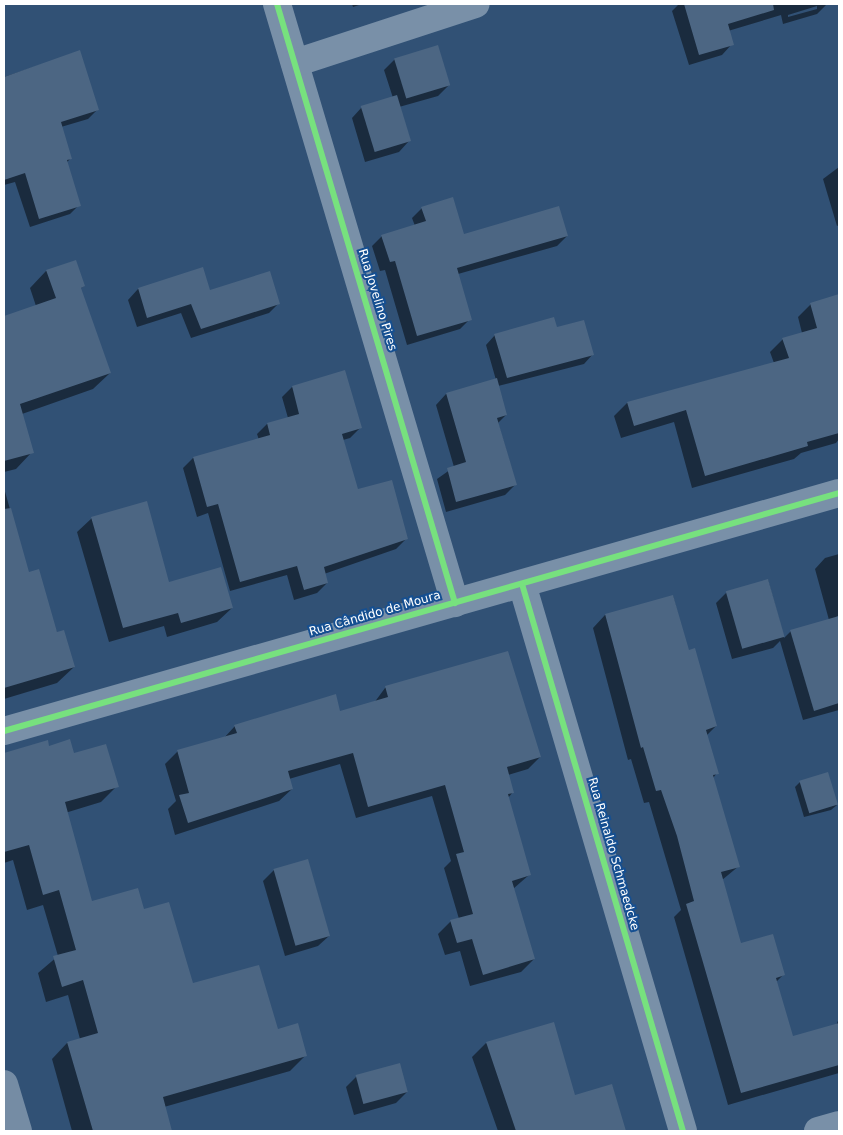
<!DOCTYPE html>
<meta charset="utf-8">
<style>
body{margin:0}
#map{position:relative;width:843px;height:1135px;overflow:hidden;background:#315175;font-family:"DejaVu Sans",sans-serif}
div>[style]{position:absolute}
.shadow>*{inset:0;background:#0007}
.building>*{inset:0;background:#4c6683;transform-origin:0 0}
.minor>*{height:28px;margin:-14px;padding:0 14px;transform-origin:14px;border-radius:14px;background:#7990a8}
.tertiary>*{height:28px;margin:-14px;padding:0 14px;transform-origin:14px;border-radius:14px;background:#7990a8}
.secondary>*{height:28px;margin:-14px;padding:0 14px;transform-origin:14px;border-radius:14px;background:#758ca4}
.cycleway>*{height:6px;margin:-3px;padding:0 3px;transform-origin:3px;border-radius:3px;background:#77e17e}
span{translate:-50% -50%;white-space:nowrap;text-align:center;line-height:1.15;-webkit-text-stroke:4px #154f91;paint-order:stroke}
.street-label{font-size:12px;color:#fff}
.frame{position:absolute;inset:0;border:5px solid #fff;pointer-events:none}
</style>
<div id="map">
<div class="shadow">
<i style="clip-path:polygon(352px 4px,362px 4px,353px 7px)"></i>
<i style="clip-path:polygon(evenodd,679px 4px,827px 4px,817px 14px,783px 24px,781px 15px,728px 31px,732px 44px,722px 55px,689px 65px,672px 11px,679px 4px,817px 6px,817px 9px,788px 17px,788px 15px,817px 6px)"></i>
<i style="clip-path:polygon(79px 52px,97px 110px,88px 119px,61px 127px,71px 158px,66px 163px,79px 205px,70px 214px,30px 227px,15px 182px,4px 185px,4px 77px)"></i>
<i style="clip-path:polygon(395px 59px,449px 85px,438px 96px,399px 107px,409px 141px,399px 152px,365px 162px,352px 118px,362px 107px,393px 98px,384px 70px)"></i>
<i style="clip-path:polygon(839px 167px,839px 225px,837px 226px,823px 179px)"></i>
<i style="clip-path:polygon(422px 208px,463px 235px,567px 236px,557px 246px,458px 274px,470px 319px,460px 329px,407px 345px,385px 270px,380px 271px,372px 246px,382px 236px,415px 226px,412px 218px)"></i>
<i style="clip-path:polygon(75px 261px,84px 286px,80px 289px,110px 373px,93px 389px,22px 414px,32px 452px,16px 469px,4px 472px,4px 318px,36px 306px,30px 288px,46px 271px)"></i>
<i style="clip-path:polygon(202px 269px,209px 291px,279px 303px,269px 313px,191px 338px,181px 313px,137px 327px,128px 300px,138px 289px)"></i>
<i style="clip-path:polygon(839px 296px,839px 439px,836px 443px,801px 453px,794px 459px,692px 488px,674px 422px,621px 438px,614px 416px,627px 403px,774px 363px,770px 352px,783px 339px,802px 333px,798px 317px,811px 304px)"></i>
<i style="clip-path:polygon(556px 329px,593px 354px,584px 364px,498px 386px,506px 415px,498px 423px,516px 484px,505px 495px,446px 512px,437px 479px,454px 467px,436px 405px,446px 394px,496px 380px,486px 345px,495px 335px)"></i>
<i style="clip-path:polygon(292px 387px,361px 427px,350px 438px,343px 440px,357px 491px,407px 538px,396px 549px,324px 574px,327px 583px,317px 593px,294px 600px,287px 575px,230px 591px,208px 513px,197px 517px,183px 468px,193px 458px,259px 440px,257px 434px,267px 424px,288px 418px,282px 397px)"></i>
<i style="clip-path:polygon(4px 488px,28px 573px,74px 667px,57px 683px,4px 699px)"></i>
<i style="clip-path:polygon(92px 518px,169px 584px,232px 608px,217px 622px,167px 637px,164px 626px,109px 642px,77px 532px)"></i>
<i style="clip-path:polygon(839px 554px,839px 616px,836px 617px,839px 627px,839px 710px,803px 720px,780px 641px,773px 648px,732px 659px,716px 603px,727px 592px,768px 580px,784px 638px,791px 631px,829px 620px,815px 569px,825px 558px)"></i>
<i style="clip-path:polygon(673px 596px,688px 651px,716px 726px,706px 736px,717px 773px,713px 778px,739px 866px,722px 880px,740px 945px,783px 975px,776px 982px,792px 1038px,836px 1026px,839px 1018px,839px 1073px,728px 1105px,674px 917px,681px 910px,649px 802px,644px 803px,631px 759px,628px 760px,593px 628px,605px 615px)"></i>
<i style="clip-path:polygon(507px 653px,540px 757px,528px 769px,508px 775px,513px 792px,508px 798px,529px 875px,513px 889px,534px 959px,521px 972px,470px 986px,460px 951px,445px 955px,438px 934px,451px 921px,459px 919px,444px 868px,451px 861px,432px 796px,356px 818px,340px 764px,289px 779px,292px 789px,279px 801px,175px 835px,168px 809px,176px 801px,165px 764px,178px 751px,223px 739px,235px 726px,340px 713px,374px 703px,385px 688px)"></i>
<i style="clip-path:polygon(47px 741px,48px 747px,73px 754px,117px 786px,101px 802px,65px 813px,91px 903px,143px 911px,192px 985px,277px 1030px,306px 1055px,290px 1071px,164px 1107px,171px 1131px,72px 1131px,52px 1059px,67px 1043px,80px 1039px,68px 995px,46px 1002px,38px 973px,58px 956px,43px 905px,27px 910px,13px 860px,4px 863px,4px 754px)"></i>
<i style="clip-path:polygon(800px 782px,837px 805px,831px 810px,804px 817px,795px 787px)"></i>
<i style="clip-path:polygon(274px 870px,329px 936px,318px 946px,285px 956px,263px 881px)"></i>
<i style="clip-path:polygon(486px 1043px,574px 1097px,612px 1086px,625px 1131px,498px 1131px,472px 1057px)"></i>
<i style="clip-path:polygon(357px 1076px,407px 1092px,396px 1103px,354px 1115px,346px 1087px)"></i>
</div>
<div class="building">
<i style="clip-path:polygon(684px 4px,773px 4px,774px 10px,728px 24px,734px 45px,699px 55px)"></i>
<i style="left:438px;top:45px;width:42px;height:46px;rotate:73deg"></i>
<i style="clip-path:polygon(80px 50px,99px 110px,61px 122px,72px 159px,67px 160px,81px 206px,39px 219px,25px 173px,4px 180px,4px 77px)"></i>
<i style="left:397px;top:95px;width:48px;height:38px;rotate:73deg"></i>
<i style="clip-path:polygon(453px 197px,464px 234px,559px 206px,568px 236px,457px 268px,472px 320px,417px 336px,395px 261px,390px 262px,381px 235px,426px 221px,421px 207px)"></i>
<i style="clip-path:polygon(76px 260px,85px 286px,81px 288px,111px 373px,20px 404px,34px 453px,4px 461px,4px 316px,56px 298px,46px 270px)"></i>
<i style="clip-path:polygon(203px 267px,210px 290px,270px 271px,280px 304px,201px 329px,191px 304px,147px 318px,138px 288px)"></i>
<i style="clip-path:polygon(839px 294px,839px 433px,807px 442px,808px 446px,705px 476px,686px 410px,634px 426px,627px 402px,789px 358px,782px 338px,817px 328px,810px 303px)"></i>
<i style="clip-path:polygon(554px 317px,557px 327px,584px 320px,594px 355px,507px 378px,494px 334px)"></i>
<i style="clip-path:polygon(345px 370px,362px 428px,342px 434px,358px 489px,392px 480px,408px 539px,324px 567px,328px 583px,304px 590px,297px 566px,240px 582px,218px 504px,207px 507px,193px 457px,270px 435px,267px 423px,299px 414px,292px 386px)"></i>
<i style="clip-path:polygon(497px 378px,507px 415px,497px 418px,517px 485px,456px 502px,447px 468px,466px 462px,446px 393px)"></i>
<i style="clip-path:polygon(147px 501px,169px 582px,221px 567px,233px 608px,181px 623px,178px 613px,123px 628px,91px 517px)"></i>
<i style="clip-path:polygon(11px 508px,29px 572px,39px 569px,57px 632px,64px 630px,75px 667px,4px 688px,4px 509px)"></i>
<i style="left:768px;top:579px;width:60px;height:44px;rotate:74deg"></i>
<i style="clip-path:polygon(673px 595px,689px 650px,695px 648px,717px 726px,706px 730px,719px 774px,713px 775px,740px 867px,721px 872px,741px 943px,773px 934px,785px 975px,776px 978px,793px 1036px,839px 1023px,839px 1065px,741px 1093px,686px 904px,694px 901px,677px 836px,661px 790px,656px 791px,643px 747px,641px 748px,605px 614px)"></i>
<i style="clip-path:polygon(839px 616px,839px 703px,814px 711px,790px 630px)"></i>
<i style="clip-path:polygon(508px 651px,541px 757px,507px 767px,514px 793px,508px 794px,531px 875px,512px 881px,535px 959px,483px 975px,472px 939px,457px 943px,450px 920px,473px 914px,456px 854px,464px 852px,445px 785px,368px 807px,353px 753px,288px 771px,293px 789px,188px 823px,179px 795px,189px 793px,177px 750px,237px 733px,234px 725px,336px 694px,340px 711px,388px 697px,385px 686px)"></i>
<i style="clip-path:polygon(70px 739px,74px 753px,106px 744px,119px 787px,65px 802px,92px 901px,138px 888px,144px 909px,169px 902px,193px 983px,259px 965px,278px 1029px,298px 1023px,307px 1056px,163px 1097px,172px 1131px,93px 1131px,67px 1042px,98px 1033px,83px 980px,62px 987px,53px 956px,76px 950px,59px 890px,43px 895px,29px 845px,4px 852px,4px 753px,48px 740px,49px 746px)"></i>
<i style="left:828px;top:772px;width:34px;height:30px;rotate:73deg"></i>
<i style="left:308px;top:859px;width:80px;height:36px;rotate:74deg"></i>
<i style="clip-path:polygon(554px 1022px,575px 1095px,612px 1084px,626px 1131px,516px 1131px,486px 1042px)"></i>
<i style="left:400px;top:1063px;width:30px;height:46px;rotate:75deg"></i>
</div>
<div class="minor">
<i style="left:277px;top:4px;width:625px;rotate:73.45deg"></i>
<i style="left:295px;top:63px;width:190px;rotate:-18.1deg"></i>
<i style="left:522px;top:584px;width:570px;rotate:73.6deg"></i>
<i style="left:818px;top:1131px;width:22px;rotate:-16deg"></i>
</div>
<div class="tertiary">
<i style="left:4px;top:731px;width:868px;rotate:-15.91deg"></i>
</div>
<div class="secondary">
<i style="left:4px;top:1084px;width:49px;rotate:73.4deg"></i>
</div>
<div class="cycleway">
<i style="left:277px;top:4px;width:625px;rotate:73.45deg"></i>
<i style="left:522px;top:584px;width:570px;rotate:73.6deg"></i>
<i style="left:4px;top:731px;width:868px;rotate:-15.91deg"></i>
</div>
<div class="street-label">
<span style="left:377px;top:300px;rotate:73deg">Rua Jovelino Pires</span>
<span style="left:375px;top:614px;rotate:-16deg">Rua Cândido de Moura</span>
<span style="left:613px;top:854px;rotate:74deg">Rua Reinaldo Schmaedcke</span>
</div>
<div class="frame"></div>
</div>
